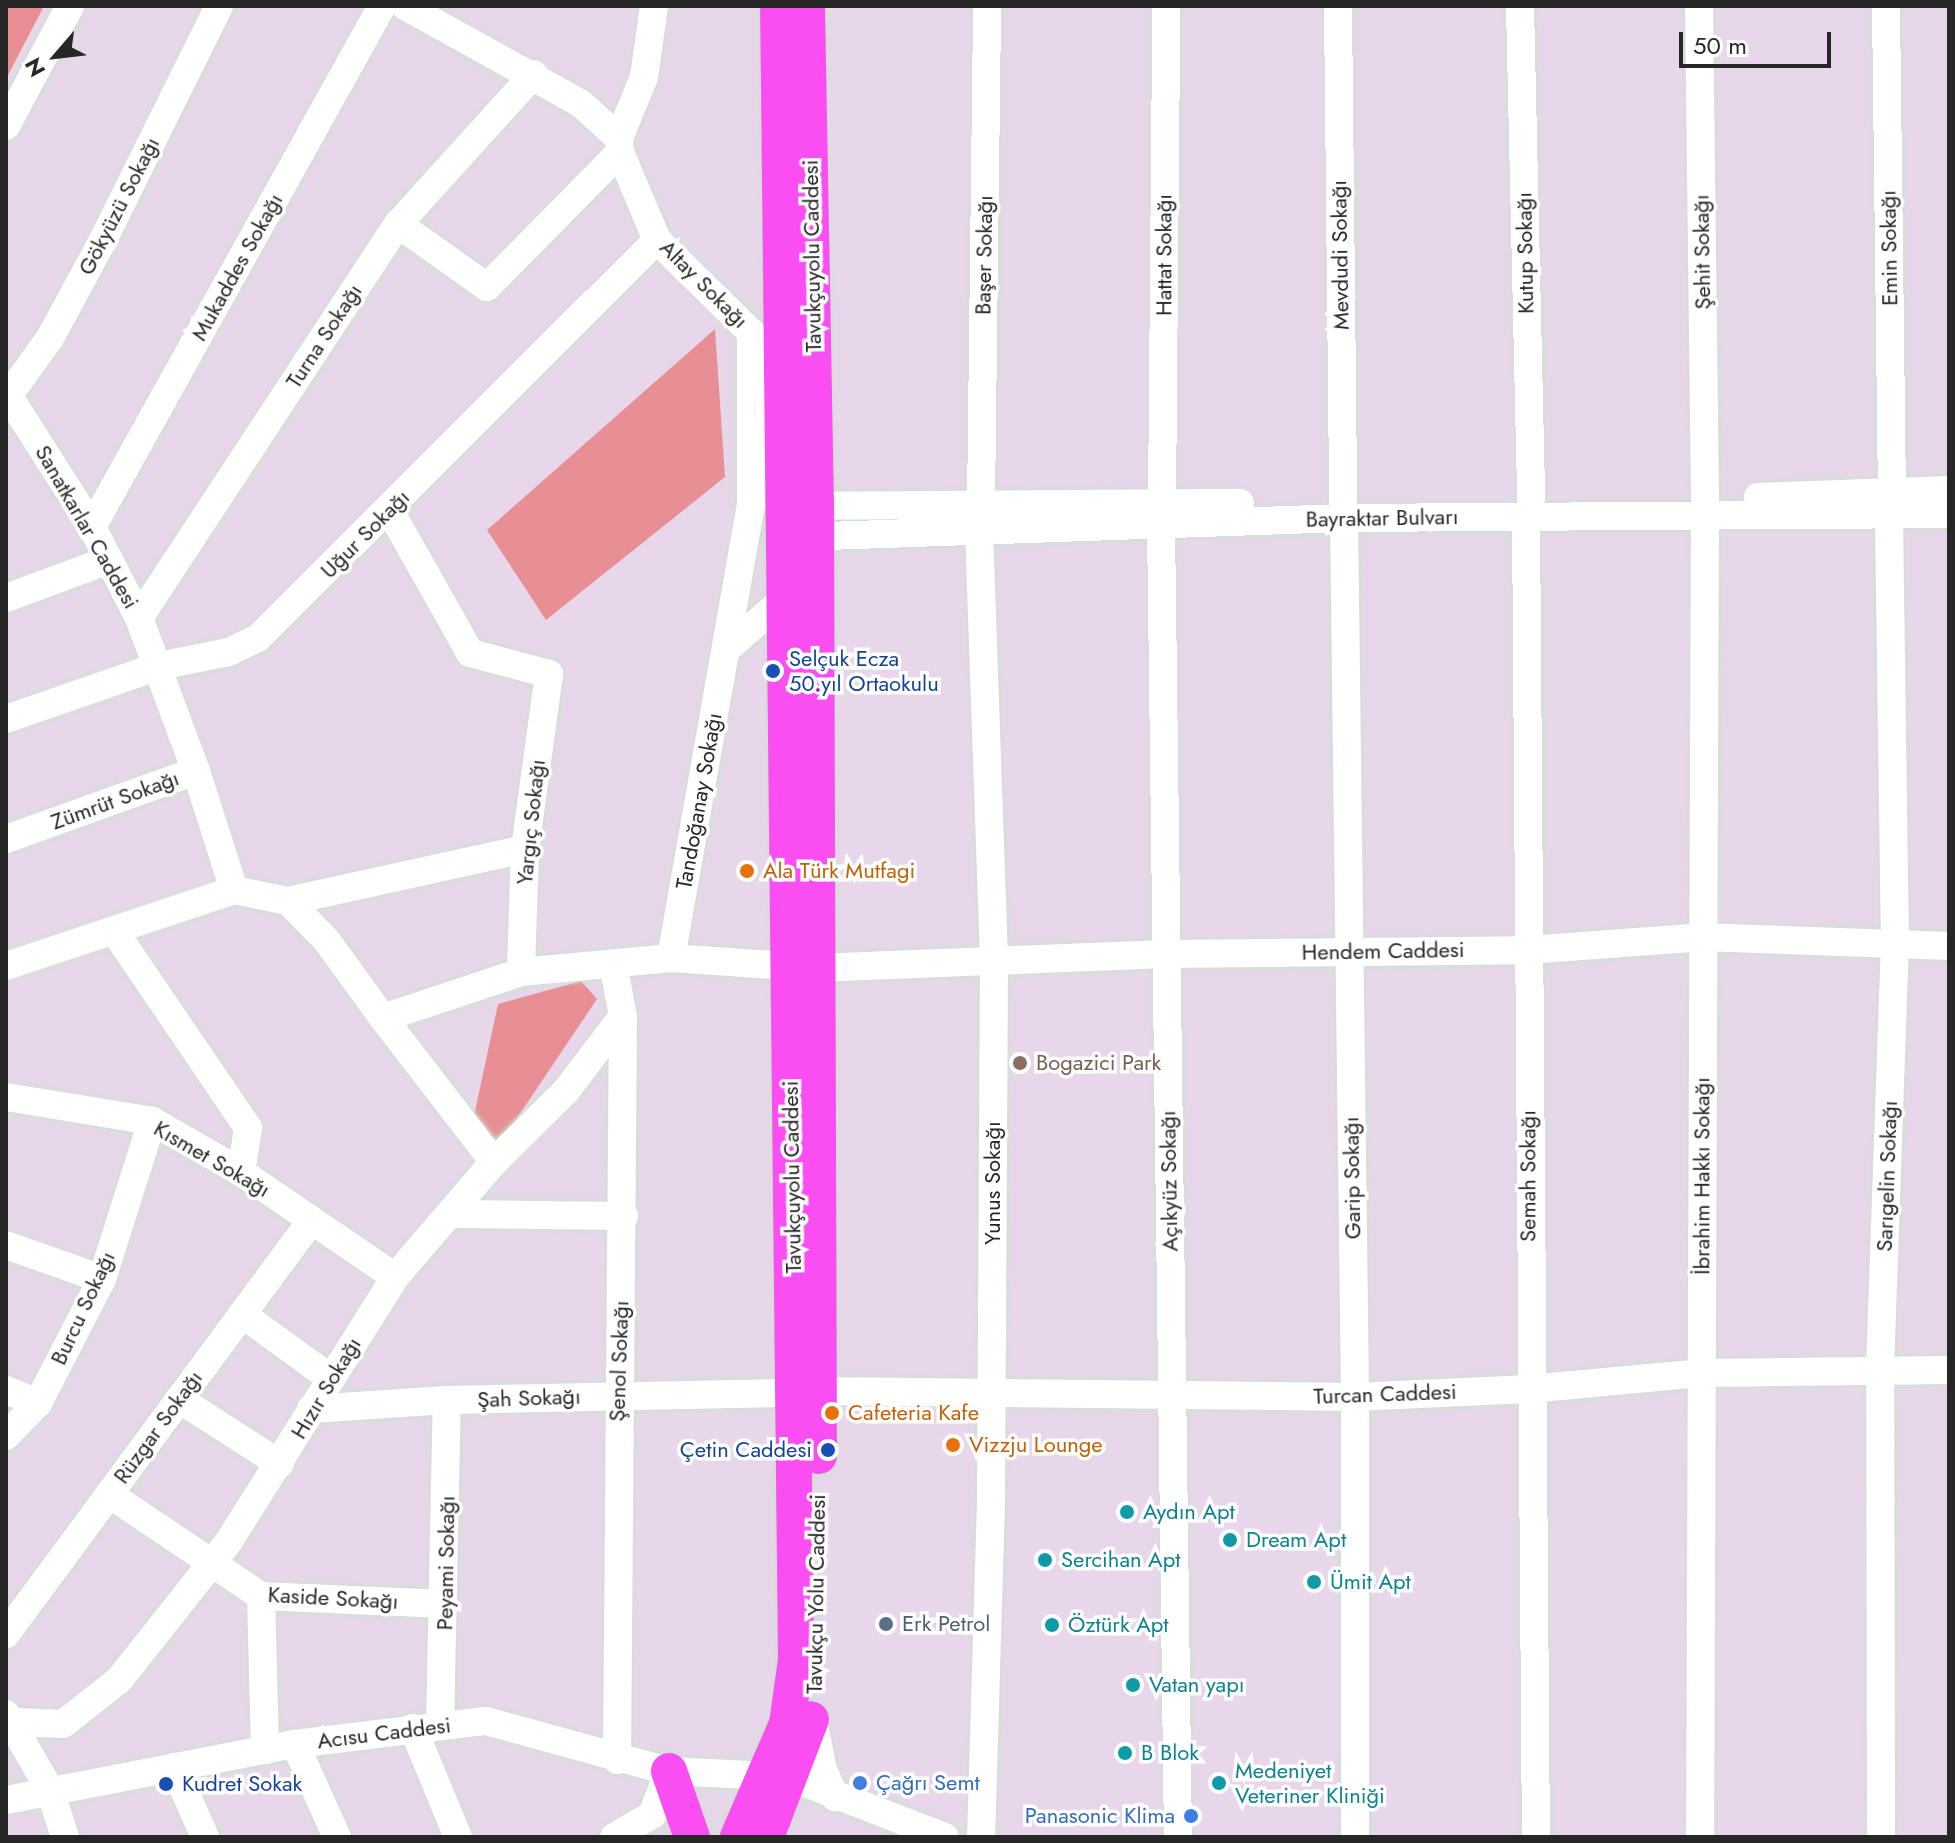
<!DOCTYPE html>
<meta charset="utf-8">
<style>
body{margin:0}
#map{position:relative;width:1955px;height:1843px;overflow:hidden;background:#e8d7eb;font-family:Jost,sans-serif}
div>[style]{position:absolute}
.green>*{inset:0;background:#e78f94}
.roads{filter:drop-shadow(0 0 2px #cce2ce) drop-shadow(0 0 2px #cce2ce)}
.minor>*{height:28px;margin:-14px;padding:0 14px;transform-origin:14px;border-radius:14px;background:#fff}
.major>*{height:36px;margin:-18px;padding:0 18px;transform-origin:18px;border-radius:18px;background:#fa4df2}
.dots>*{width:22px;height:22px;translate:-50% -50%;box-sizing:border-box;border:4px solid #fff;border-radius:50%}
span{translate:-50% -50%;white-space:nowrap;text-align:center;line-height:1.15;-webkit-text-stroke:7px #fff;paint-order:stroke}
.street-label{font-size:22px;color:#272727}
.transit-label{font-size:22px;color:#164399}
.left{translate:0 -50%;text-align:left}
.right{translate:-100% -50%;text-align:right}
.food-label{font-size:22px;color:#c56008}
.education-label{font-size:22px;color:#785e54}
.culture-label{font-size:22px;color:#0d838f}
.service-label{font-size:22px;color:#4e5e75}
.shop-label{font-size:22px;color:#366cbe}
.frame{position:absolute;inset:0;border:8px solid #272727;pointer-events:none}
.north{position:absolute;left:16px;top:16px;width:80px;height:80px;-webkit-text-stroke:6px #fff;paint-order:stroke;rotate:242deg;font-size:22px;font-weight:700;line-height:32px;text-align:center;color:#272727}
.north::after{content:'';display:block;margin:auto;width:28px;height:36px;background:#272727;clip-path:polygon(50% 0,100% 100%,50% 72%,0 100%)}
.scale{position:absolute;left:1679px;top:32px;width:152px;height:36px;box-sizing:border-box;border:4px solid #272727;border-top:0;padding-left:10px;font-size:24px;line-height:28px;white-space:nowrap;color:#272727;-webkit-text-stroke:6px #fff;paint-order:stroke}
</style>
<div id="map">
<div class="green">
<i style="clip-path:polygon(6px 6px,44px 6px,6px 79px)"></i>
<i style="clip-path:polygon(715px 329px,725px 477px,546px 620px,487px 530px)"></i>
<i style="clip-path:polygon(581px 981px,597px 999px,499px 1145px,474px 1116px,498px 1004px)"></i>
</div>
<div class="roads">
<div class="minor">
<i style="left:405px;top:6px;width:200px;rotate:29deg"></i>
<i style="left:580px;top:103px;width:52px;rotate:41.9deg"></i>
<i style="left:654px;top:6px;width:72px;rotate:98deg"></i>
<i style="left:644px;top:77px;width:66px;rotate:112.3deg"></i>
<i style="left:619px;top:138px;width:14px;rotate:86deg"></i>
<i style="left:620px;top:152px;width:95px;rotate:67.2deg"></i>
<i style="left:657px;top:240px;width:150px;rotate:44.5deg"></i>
<i style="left:1338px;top:6px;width:497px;rotate:89.4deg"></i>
<i style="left:1520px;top:6px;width:495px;rotate:88.7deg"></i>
<i style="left:1699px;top:6px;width:493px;rotate:89.3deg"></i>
<i style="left:1705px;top:499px;width:1338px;rotate:90.21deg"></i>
<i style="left:1886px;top:6px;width:485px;rotate:89.3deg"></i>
<i style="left:6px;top:126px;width:136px;rotate:-61.9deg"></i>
<i style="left:398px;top:224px;width:109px;rotate:35.3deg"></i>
<i style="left:487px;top:287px;width:190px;rotate:-45.4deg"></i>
<i style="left:6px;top:392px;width:160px;rotate:57.5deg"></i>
<i style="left:92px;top:527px;width:102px;rotate:62.7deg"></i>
<i style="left:139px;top:618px;width:163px;rotate:69.6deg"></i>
<i style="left:6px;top:399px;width:75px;rotate:-54.2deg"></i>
<i style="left:50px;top:338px;width:109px;rotate:-61.6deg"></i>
<i style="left:102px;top:242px;width:263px;rotate:-63.6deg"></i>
<i style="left:1758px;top:497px;width:191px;rotate:-2.1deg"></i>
<i style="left:1162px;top:503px;width:497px;rotate:-89.5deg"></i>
<i style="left:981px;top:505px;width:499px;rotate:-89.3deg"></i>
<i style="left:798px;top:506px;width:442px;rotate:-0.4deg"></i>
<i style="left:389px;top:509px;width:165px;rotate:60.6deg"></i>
<i style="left:470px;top:653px;width:82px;rotate:14.9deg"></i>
<i style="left:549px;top:674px;width:177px;rotate:97.8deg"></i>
<i style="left:525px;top:849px;width:123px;rotate:91.9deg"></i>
<i style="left:1526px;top:516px;width:1321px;rotate:89.57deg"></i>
<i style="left:1344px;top:518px;width:879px;rotate:89.28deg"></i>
<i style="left:1355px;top:1397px;width:440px;rotate:90deg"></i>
<i style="left:1161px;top:524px;width:1313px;rotate:89.26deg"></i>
<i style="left:92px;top:527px;width:596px;rotate:-60.9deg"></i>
<i style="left:979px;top:530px;width:432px;rotate:88deg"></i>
<i style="left:994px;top:962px;width:540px;rotate:90.32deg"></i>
<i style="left:991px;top:1502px;width:335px;rotate:91.7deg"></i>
<i style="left:798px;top:537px;width:546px;rotate:-1.99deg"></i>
<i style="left:1344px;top:518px;width:605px;rotate:-0.38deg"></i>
<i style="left:6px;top:598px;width:110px;rotate:-20.3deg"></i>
<i style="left:139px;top:618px;width:472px;rotate:-56.7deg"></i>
<i style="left:398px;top:224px;width:202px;rotate:-47.8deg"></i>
<i style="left:730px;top:646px;width:73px;rotate:-41.1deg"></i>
<i style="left:6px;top:719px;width:162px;rotate:-19.1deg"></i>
<i style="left:159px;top:666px;width:71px;rotate:-11.3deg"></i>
<i style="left:229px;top:652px;width:32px;rotate:-26deg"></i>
<i style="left:258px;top:638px;width:564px;rotate:-44.93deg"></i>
<i style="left:6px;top:839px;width:202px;rotate:-19.7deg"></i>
<i style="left:196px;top:771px;width:125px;rotate:72.3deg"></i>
<i style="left:288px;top:901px;width:243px;rotate:-12.4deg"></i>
<i style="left:115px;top:932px;width:237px;rotate:55.8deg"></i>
<i style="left:248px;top:1128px;width:45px;rotate:99deg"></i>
<i style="left:671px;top:958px;width:459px;rotate:-80deg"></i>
<i style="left:751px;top:506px;width:174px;rotate:-90deg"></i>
<i style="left:613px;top:964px;width:53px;rotate:79.1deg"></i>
<i style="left:623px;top:1016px;width:744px;rotate:90.46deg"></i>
<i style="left:6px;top:966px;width:240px;rotate:-18.4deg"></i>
<i style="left:234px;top:890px;width:55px;rotate:11.5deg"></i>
<i style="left:288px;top:901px;width:56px;rotate:45.7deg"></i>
<i style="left:327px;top:941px;width:95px;rotate:54deg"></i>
<i style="left:383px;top:1018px;width:145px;rotate:-18.4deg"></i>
<i style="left:521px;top:972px;width:151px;rotate:-5.3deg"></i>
<i style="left:671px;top:958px;width:118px;rotate:3.9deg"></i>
<i style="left:816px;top:968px;width:350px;rotate:-2.3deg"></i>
<i style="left:1166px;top:954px;width:361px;rotate:-0.6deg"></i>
<i style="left:1527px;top:950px;width:175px;rotate:-4.2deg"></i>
<i style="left:1702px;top:937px;width:247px;rotate:2.1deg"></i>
<i style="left:383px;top:1018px;width:182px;rotate:52.4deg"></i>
<i style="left:6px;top:1097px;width:148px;rotate:9.3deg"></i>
<i style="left:152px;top:1121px;width:103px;rotate:29.8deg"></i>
<i style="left:241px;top:1172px;width:186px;rotate:34.3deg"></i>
<i style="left:454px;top:1214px;width:170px;rotate:0.7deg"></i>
<i style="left:6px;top:1245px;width:102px;rotate:19.5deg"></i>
<i style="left:242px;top:1314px;width:109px;rotate:36deg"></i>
<i style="left:6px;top:1390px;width:35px;rotate:22deg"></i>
<i style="left:821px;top:1391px;width:534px;rotate:0.64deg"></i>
<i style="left:1355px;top:1397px;width:174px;rotate:-2.6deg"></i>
<i style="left:1529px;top:1389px;width:175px;rotate:-5.3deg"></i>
<i style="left:1703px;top:1373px;width:246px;rotate:-0.7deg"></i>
<i style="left:179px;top:1399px;width:120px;rotate:32.8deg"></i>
<i style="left:311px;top:1409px;width:136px;rotate:-3.8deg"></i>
<i style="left:447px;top:1400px;width:348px;rotate:-1.2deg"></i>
<i style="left:6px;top:1436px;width:46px;rotate:-45.9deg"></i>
<i style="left:38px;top:1403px;width:140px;rotate:-62.7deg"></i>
<i style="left:102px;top:1279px;width:166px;rotate:-72.4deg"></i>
<i style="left:109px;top:1494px;width:183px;rotate:33.9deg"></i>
<i style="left:261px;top:1596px;width:183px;rotate:2.5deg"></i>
<i style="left:261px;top:1596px;width:154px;rotate:88.5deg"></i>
<i style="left:6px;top:1634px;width:513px;rotate:-53.55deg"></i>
<i style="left:6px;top:1714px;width:88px;rotate:59.9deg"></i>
<i style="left:50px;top:1790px;width:49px;rotate:72.3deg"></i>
<i style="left:812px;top:1715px;width:56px;rotate:78.7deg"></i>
<i style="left:823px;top:1770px;width:30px;rotate:66deg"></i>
<i style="left:15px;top:1722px;width:48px;rotate:2.4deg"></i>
<i style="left:63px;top:1724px;width:71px;rotate:-38.2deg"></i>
<i style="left:119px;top:1680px;width:177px;rotate:-51.6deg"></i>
<i style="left:229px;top:1541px;width:312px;rotate:-57.8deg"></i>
<i style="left:395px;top:1277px;width:152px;rotate:-49.3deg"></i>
<i style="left:494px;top:1162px;width:101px;rotate:-44.6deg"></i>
<i style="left:566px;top:1091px;width:94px;rotate:-52.8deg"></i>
<i style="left:440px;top:1725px;width:325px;rotate:-88.8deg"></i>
<i style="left:413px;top:1728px;width:118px;rotate:67.6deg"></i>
<i style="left:295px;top:1744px;width:102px;rotate:65.7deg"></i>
<i style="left:174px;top:1767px;width:77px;rotate:66.1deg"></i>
<i style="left:6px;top:1800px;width:294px;rotate:-11deg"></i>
<i style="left:295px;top:1744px;width:192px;rotate:-6.9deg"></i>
<i style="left:486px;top:1721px;width:190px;rotate:15.3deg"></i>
<i style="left:669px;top:1771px;width:121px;rotate:2.8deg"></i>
<i style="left:790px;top:1777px;width:166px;rotate:21.2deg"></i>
<i style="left:614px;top:1837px;width:44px;rotate:-30.1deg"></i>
<i style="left:652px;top:1815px;width:47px;rotate:-68.9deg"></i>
<i style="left:1881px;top:1837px;width:467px;rotate:-90.1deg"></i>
<i style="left:1880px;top:1370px;width:422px;rotate:-88deg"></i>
<i style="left:1895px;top:948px;width:433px;rotate:-90.8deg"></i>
</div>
<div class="major">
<i style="left:807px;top:6px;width:500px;rotate:88.97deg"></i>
<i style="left:816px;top:506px;width:950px;rotate:89.82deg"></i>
<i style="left:669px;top:1771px;width:70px;rotate:70.8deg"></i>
<i style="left:738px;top:1837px;width:123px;rotate:-66.6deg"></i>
<i style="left:787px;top:1724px;width:65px;rotate:-82deg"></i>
<i style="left:796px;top:1660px;width:1654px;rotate:-90.62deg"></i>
<i style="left:766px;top:1837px;width:126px;rotate:-69.1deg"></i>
</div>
</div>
<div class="dots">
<i style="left:773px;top:671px;background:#1a4fb4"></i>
<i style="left:747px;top:871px;background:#e8710a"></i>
<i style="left:1020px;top:1063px;background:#8d6e63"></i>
<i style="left:832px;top:1413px;background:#e8710a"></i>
<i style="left:953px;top:1445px;background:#e8710a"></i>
<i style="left:828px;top:1450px;background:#1a4fb4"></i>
<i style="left:1127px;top:1512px;background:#0f9aa8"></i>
<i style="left:1230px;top:1540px;background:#0f9aa8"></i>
<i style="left:1045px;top:1560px;background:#0f9aa8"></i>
<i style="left:1314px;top:1582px;background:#0f9aa8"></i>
<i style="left:886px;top:1624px;background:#5c6f8a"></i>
<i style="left:1052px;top:1625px;background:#0f9aa8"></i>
<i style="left:1133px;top:1685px;background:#0f9aa8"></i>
<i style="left:1125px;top:1753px;background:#0f9aa8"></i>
<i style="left:860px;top:1783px;background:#3f7fe0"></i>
<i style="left:1219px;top:1783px;background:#0f9aa8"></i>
<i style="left:166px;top:1784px;background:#1a4fb4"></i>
<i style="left:1191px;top:1816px;background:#3f7fe0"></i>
</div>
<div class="street-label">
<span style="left:119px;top:206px;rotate:-63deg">Gökyüzü Sokağı</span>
<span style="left:1889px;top:248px;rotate:-91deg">Emin Sokağı</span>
<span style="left:1702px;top:252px;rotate:-91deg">Şehit Sokağı</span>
<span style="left:1525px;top:253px;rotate:-91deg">Kutup Sokağı</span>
<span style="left:984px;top:255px;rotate:-89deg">Başer Sokağı</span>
<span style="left:1164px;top:255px;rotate:-90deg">Hattat Sokağı</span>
<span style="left:1340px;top:255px;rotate:-91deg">Mevdudi Sokağı</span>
<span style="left:812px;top:256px;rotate:-91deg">Tavukçuyolu Caddesi</span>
<span style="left:237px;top:267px;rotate:-61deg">Mukaddes Sokağı</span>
<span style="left:704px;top:284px;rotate:45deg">Altay Sokağı</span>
<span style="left:324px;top:336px;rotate:-57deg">Turna Sokağı</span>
<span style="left:1382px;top:518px;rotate:-1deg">Bayraktar Bulvarı</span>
<span style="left:87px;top:527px;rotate:60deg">Sanatkarlar Caddesi</span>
<span style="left:365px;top:534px;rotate:-45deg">Uğur Sokağı</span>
<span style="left:115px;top:800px;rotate:-20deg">Zümrüt Sokağı</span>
<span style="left:699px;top:801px;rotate:-80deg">Tandoğanay Sokağı</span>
<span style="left:531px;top:822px;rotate:-84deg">Yargıç Sokağı</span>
<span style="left:1383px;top:951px;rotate:-1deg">Hendem Caddesi</span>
<span style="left:212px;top:1159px;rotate:30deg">Kısmet Sokağı</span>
<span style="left:1528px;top:1176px;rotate:-90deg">Semah Sokağı</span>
<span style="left:1702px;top:1176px;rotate:-90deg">İbrahim Hakkı Sokağı</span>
<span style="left:1887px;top:1176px;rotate:-88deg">Sarıgelin Sokağı</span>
<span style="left:792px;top:1177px;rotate:-91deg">Tavukçuyolu Caddesi</span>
<span style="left:1352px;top:1178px;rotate:-91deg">Garip Sokağı</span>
<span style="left:1169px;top:1181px;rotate:-91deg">Açıkyüz Sokağı</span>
<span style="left:993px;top:1183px;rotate:-90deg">Yunus Sokağı</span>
<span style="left:83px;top:1308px;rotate:-65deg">Burcu Sokağı</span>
<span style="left:619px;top:1361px;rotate:-88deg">Şenol Sokağı</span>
<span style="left:326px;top:1388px;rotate:-59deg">Hızır Sokağı</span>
<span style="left:1385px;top:1394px;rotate:-2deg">Turcan Caddesi</span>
<span style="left:529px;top:1398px;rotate:-2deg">Şah Sokağı</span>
<span style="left:158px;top:1427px;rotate:-54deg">Rüzgar Sokağı</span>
<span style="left:446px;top:1563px;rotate:-89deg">Peyami Sokağı</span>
<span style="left:816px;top:1594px;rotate:-89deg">Tavukçu Yolu Caddesi</span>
<span style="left:333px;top:1598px;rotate:3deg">Kaside Sokağı</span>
<span style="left:384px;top:1733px;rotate:-7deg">Acısu Caddesi</span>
</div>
<div class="transit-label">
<span class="left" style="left:789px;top:671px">Selçuk Ecza<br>50.yıl Ortaokulu</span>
<span class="right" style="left:812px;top:1450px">Çetin Caddesi</span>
<span class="left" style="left:182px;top:1784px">Kudret Sokak</span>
</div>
<div class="food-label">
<span class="left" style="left:763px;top:871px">Ala Türk Mutfagi</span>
<span class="left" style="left:848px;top:1413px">Cafeteria Kafe</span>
<span class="left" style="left:969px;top:1445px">Vizzju Lounge</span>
</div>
<div class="education-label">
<span class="left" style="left:1036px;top:1063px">Bogazici Park</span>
</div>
<div class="culture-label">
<span class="left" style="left:1143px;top:1512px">Aydın Apt</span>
<span class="left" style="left:1246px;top:1540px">Dream Apt</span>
<span class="left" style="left:1061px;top:1560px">Sercihan Apt</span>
<span class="left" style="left:1330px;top:1582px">Ümit Apt</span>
<span class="left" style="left:1068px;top:1625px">Öztürk Apt</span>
<span class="left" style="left:1149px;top:1685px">Vatan yapı</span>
<span class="left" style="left:1141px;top:1753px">B Blok</span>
<span class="left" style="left:1235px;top:1783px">Medeniyet<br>Veteriner Kliniği</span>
</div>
<div class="service-label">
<span class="left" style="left:902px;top:1624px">Erk Petrol</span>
</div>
<div class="shop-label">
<span class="left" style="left:876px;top:1783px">Çağrı Semt</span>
<span class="right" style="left:1175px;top:1816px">Panasonic Klima</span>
</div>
<div class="frame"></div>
<div class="north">N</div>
<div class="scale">50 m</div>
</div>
